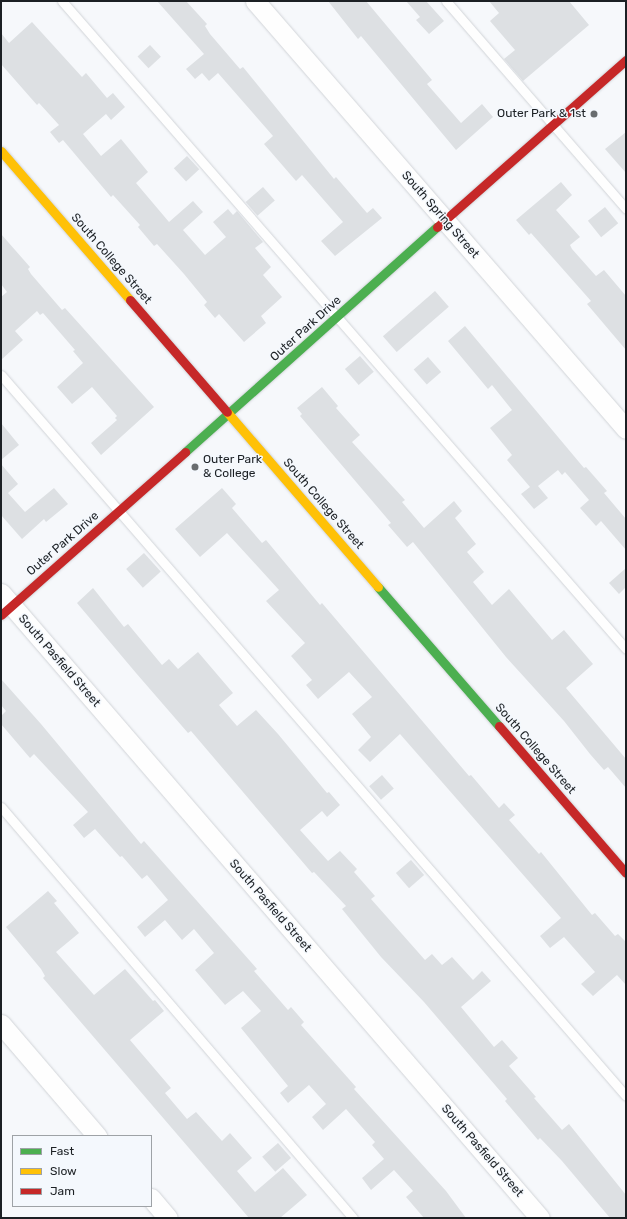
<!DOCTYPE html>
<style>
body{margin:0}
#map{position:relative;width:627px;height:1219px;overflow:hidden;background:#f6f8fb;font-family:Rubik,sans-serif}
div>[style]{position:absolute}
.building>*{inset:0;background:#dde0e3;transform-origin:0 0}
.roads{filter:drop-shadow(0 0 1px #d1d4d8) drop-shadow(0 0 1px #d1d4d8)}
.lane>*{height:9px;margin:-4.5px;padding:0 4.5px;transform-origin:4.5px;border-radius:4.5px;background:#fefefe}
.street>*{height:19px;margin:-9.5px;padding:0 9.5px;transform-origin:9.5px;border-radius:9.5px;background:#fefefe}
.fast>*{height:9px;margin:-4.5px;padding:0 4.5px;transform-origin:4.5px;border-radius:4.5px;background:#4caf50}
.slow>*{height:9px;margin:-4.5px;padding:0 4.5px;transform-origin:4.5px;border-radius:4.5px;background:#ffc107}
.jam>*{height:9px;margin:-4.5px;padding:0 4.5px;transform-origin:4.5px;border-radius:4.5px;background:#c62828}
.dots>*{width:11px;height:11px;translate:-50% -50%;box-sizing:border-box;border:2px solid #f4f8fd;border-radius:50%}
span{translate:-50% -50%;white-space:nowrap;text-align:center;line-height:1.15;-webkit-text-stroke:3px #f4f8fd;paint-order:stroke}
.poi-label{font-size:12px;color:#1c2024}
.right{translate:-100% -50%;text-align:right}
.left{translate:0 -50%;text-align:left}
.street-label{font-size:12px;color:#1c2024}
.frame{position:absolute;inset:0;border:2px solid #1c2024;pointer-events:none}
.legend{position:absolute;left:12px;top:1135px;width:140px;height:72px;box-sizing:border-box;background:#f4f8fd;border:1px solid #9ea2a6;margin:0;padding:5px 7px;list-style:none;font-size:12px;color:#1c2024}
.legend li{display:flex;align-items:center;gap:8px;height:20px}
.legend b{width:20px;border:1px solid #9ea2a6}
</style>
<div id="map">
<div class="building">
<i style="clip-path:polygon(157px 1px,186px 1px,207px 24px,205px 26px,210px 34px,240px 69px,243px 67px,334px 179px,336px 177px,367px 213px,373px 208px,382px 218px,335px 256px,321px 241px,343px 222px,302px 175px,296px 181px,264px 144px,273px 136px,218px 73px,209px 81px,202px 73px,195px 79px,186px 69px,204px 54px)"></i>
<i style="clip-path:polygon(328px 1px,366px 1px,432px 80px,427px 84px,461px 123px,482px 104px,493px 117px,456px 150px,361px 36px,358px 39px)"></i>
<i style="clip-path:polygon(406px 1px,426px 1px,444px 21px,429px 34px,416px 20px,420px 17px)"></i>
<i style="clip-path:polygon(489px 1px,569px 1px,589px 25px,523px 81px,504px 59px,515px 50px,490px 21px,499px 13px)"></i>
<i style="clip-path:polygon(32px 22px,82px 77px,86px 73px,107px 98px,113px 93px,125px 107px,111px 120px,106px 114px,83px 134px,101px 156px,121px 139px,148px 172px,136px 183px,169px 222px,193px 201px,203px 212px,183px 230px,205px 255px,226px 237px,213px 222px,228px 209px,233px 215px,237px 211px,263px 242px,255px 248px,271px 267px,263px 275px,282px 297px,261px 316px,266px 323px,244px 342px,219px 314px,215px 318px,204px 305px,207px 302px,184px 274px,157px 244px,154px 246px,138px 227px,140px 225px,113px 195px,111px 197px,63px 140px,59px 143px,50px 132px,59px 125px,39px 103px,37px 105px,1px 64px,1px 33px,9px 43px)"></i>
<i style="left:150px;top:45px;width:16px;height:17px;rotate:47deg"></i>
<i style="clip-path:polygon(626px 132px,626px 173px,605px 149px)"></i>
<i style="left:187px;top:156px;width:18px;height:18px;rotate:47deg"></i>
<i style="clip-path:polygon(561px 182px,572px 195px,556px 210px,580px 237px,570px 245px,572px 249px,596px 276px,604px 270px,626px 296px,626px 350px,587px 304px,591px 301px,531px 233px,529px 235px,516px 220px)"></i>
<i style="left:263px;top:187px;width:18px;height:23px;rotate:49deg"></i>
<i style="left:605px;top:207px;width:21px;height:22px;rotate:51deg"></i>
<i style="clip-path:polygon(1px 234px,30px 267px,28px 269px,31px 274px,62px 310px,65px 308px,154px 407px,101px 455px,91px 443px,117px 420px,115px 418px,117px 416px,92px 387px,72px 404px,57px 387px,83px 363px,73px 351px,75px 350px,43px 313px,40px 315px,37px 311px,15px 331px,23px 340px,1px 360px,1px 297px,7px 292px,1px 284px)"></i>
<i style="left:435px;top:291px;width:21px;height:69px;rotate:49deg"></i>
<i style="clip-path:polygon(465px 326px,584px 468px,586px 467px,607px 491px,604px 493px,626px 519px,626px 550px,601px 521px,596px 526px,580px 508px,589px 500px,565px 472px,562px 475px,558px 470px,538px 486px,548px 498px,534px 509px,521px 494px,530px 487px,507px 460px,512px 455px,490px 428px,512px 410px,492px 385px,488px 389px,448px 341px)"></i>
<i style="left:360px;top:356px;width:21px;height:20px;rotate:49deg"></i>
<i style="left:428px;top:357px;width:20px;height:19px;rotate:49deg"></i>
<i style="clip-path:polygon(322px 387px,338px 406px,336px 408px,360px 435px,352px 442px,405px 500px,402px 502px,424px 528px,454px 501px,462px 511px,455px 518px,476px 544px,467px 552px,484px 572px,473px 582px,492px 605px,509px 589px,552px 640px,564px 630px,593px 664px,566px 688px,626px 759px,626px 788px,608px 767px,604px 770px,590px 754px,564px 721px,506px 657px,413px 542px,407px 547px,388px 525px,391px 523px,300px 416px,302px 414px,297px 408px)"></i>
<i style="clip-path:polygon(1px 423px,19px 445px,1px 460px)"></i>
<i style="clip-path:polygon(1px 464px,18px 484px,8px 493px,25px 512px,54px 488px,68px 504px,46px 522px,44px 519px,22px 539px,1px 515px)"></i>
<i style="clip-path:polygon(222px 488px,236px 504px,232px 508px,262px 543px,266px 540px,320px 605px,322px 603px,469px 776px,471px 775px,499px 808px,504px 803px,515px 815px,509px 820px,539px 854px,541px 852px,592px 915px,595px 913px,615px 936px,618px 934px,626px 942px,626px 985px,617px 975px,593px 996px,581px 984px,595px 972px,564px 937px,550px 948px,540px 936px,561px 918px,400px 734px,370px 762px,358px 750px,371px 737px,352px 714px,372px 697px,349px 672px,318px 699px,306px 685px,312px 680px,291px 656px,305px 643px,266px 601px,279px 590px,227px 533px,200px 557px,175px 529px)"></i>
<i style="left:144px;top:553px;width:25px;height:24px;rotate:48deg"></i>
<i style="clip-path:polygon(626px 568px,626px 587px,619px 594px,609px 583px)"></i>
<i style="clip-path:polygon(93px 588px,124px 627px,128px 624px,162px 665px,169px 659px,178px 669px,198px 652px,233px 693px,219px 705px,237px 726px,256px 710px,278px 734px,327px 793px,329px 792px,340px 805px,327px 817px,322px 811px,300px 830px,328px 861px,340px 851px,357px 869px,354px 872px,375px 896px,371px 899px,425px 960px,432px 954px,442px 965px,452px 957px,473px 980px,482px 971px,491px 981px,461px 1007px,494px 1047px,502px 1040px,518px 1058px,509px 1066px,536px 1097px,534px 1098px,562px 1130px,569px 1124px,626px 1195px,626px 1218px,610px 1218px,562px 1161px,540px 1138px,538px 1140px,505px 1101px,507px 1099px,424px 1002px,381px 957px,342px 909px,346px 906px,314px 872px,312px 873px,191px 731px,188px 733px,136px 673px,77px 603px)"></i>
<i style="clip-path:polygon(1px 679px,41px 724px,141px 844px,144px 841px,257px 969px,254px 971px,288px 1010px,291px 1007px,304px 1022px,301px 1025px,356px 1087px,354px 1089px,446px 1191px,466px 1218px,424px 1218px,406px 1197px,413px 1191px,394px 1170px,371px 1190px,362px 1178px,384px 1159px,372px 1145px,375px 1142px,346px 1109px,323px 1130px,312px 1117px,326px 1104px,309px 1085px,288px 1103px,280px 1093px,288px 1086px,241px 1028px,261px 1011px,243px 991px,225px 1005px,195px 970px,214px 953px,194px 929px,182px 940px,165px 920px,145px 937px,137px 927px,168px 900px,147px 875px,142px 879px,122px 856px,120px 857px,95px 829px,84px 838px,73px 825px,88px 812px,34px 754px,30px 758px,1px 724px,1px 716px,6px 711px,1px 705px)"></i>
<i style="left:382px;top:775px;width:18px;height:17px;rotate:49deg"></i>
<i style="left:411px;top:860px;width:20px;height:20px;rotate:49deg"></i>
<i style="clip-path:polygon(48px 891px,57px 901px,54px 903px,79px 933px,56px 952px,94px 995px,125px 969px,153px 1001px,155px 1000px,164px 1011px,130px 1040px,171px 1088px,165px 1093px,187px 1119px,196px 1112px,222px 1141px,230px 1133px,252px 1158px,237px 1171px,255px 1192px,283px 1168px,307px 1195px,280px 1218px,249px 1218px,43px 978px,45px 976px,41px 969px,6px 927px)"></i>
<i style="left:278px;top:1143px;width:20px;height:21px;rotate:49deg"></i>
</div>
<div class="roads">
<div class="lane">
<i style="left:62px;top:1px;width:859px;rotate:48.96deg"></i>
<i style="left:446px;top:1px;width:275px;rotate:49.1deg"></i>
<i style="left:1px;top:375px;width:954px;rotate:49.08deg"></i>
<i style="left:1px;top:807px;width:541px;rotate:49.42deg"></i>
</div>
<div class="street">
<i style="left:255px;top:1px;width:566px;rotate:49.08deg"></i>
<i style="left:1px;top:593px;width:825px;rotate:49.23deg"></i>
<i style="left:1px;top:1024px;width:148px;rotate:49.4deg"></i>
<i style="left:151px;top:1198px;width:26px;rotate:50deg"></i>
</div>
<div class="fast">
<i style="left:185px;top:452px;width:338px;rotate:-41.8deg"></i>
<i style="left:378px;top:587px;width:184px;rotate:49deg"></i>
</div>
<div class="slow">
<i style="left:1px;top:151px;width:197px;rotate:49.1deg"></i>
<i style="left:227px;top:412px;width:231px;rotate:49.2deg"></i>
</div>
<div class="jam">
<i style="left:437px;top:227px;width:252px;rotate:-41.5deg"></i>
<i style="left:130px;top:300px;width:148px;rotate:49.1deg"></i>
<i style="left:1px;top:615px;width:246px;rotate:-41.5deg"></i>
<i style="left:499px;top:726px;width:194px;rotate:49.2deg"></i>
</div>
</div>
<div class="dots">
<i style="left:594px;top:114px;background:#686c6f"></i>
<i style="left:195px;top:467px;background:#686c6f"></i>
</div>
<div class="poi-label">
<span class="right" style="left:586px;top:114px">Outer Park &amp; 1st</span>
<span class="left" style="left:203px;top:467px">Outer Park<br>&amp; College</span>
</div>
<div class="street-label">
<span style="left:440px;top:215px;rotate:49deg">South Spring Street</span>
<span style="left:111px;top:259px;rotate:49deg">South College Street</span>
<span style="left:306px;top:329px;rotate:-42deg">Outer Park Drive</span>
<span style="left:323px;top:504px;rotate:49deg">South College Street</span>
<span style="left:63px;top:544px;rotate:-41deg">Outer Park Drive</span>
<span style="left:59px;top:661px;rotate:49deg">South Pasfield Street</span>
<span style="left:535px;top:749px;rotate:49deg">South College Street</span>
<span style="left:270px;top:906px;rotate:49deg">South Pasfield Street</span>
<span style="left:482px;top:1151px;rotate:49deg">South Pasfield Street</span>
</div>
<div class="frame"></div>
<ul class="legend">
<li><b style="height:5px;background:#4caf50"></b>Fast</li>
<li><b style="height:5px;background:#ffc107"></b>Slow</li>
<li><b style="height:5px;background:#c62828"></b>Jam</li>
</ul>
</div>
